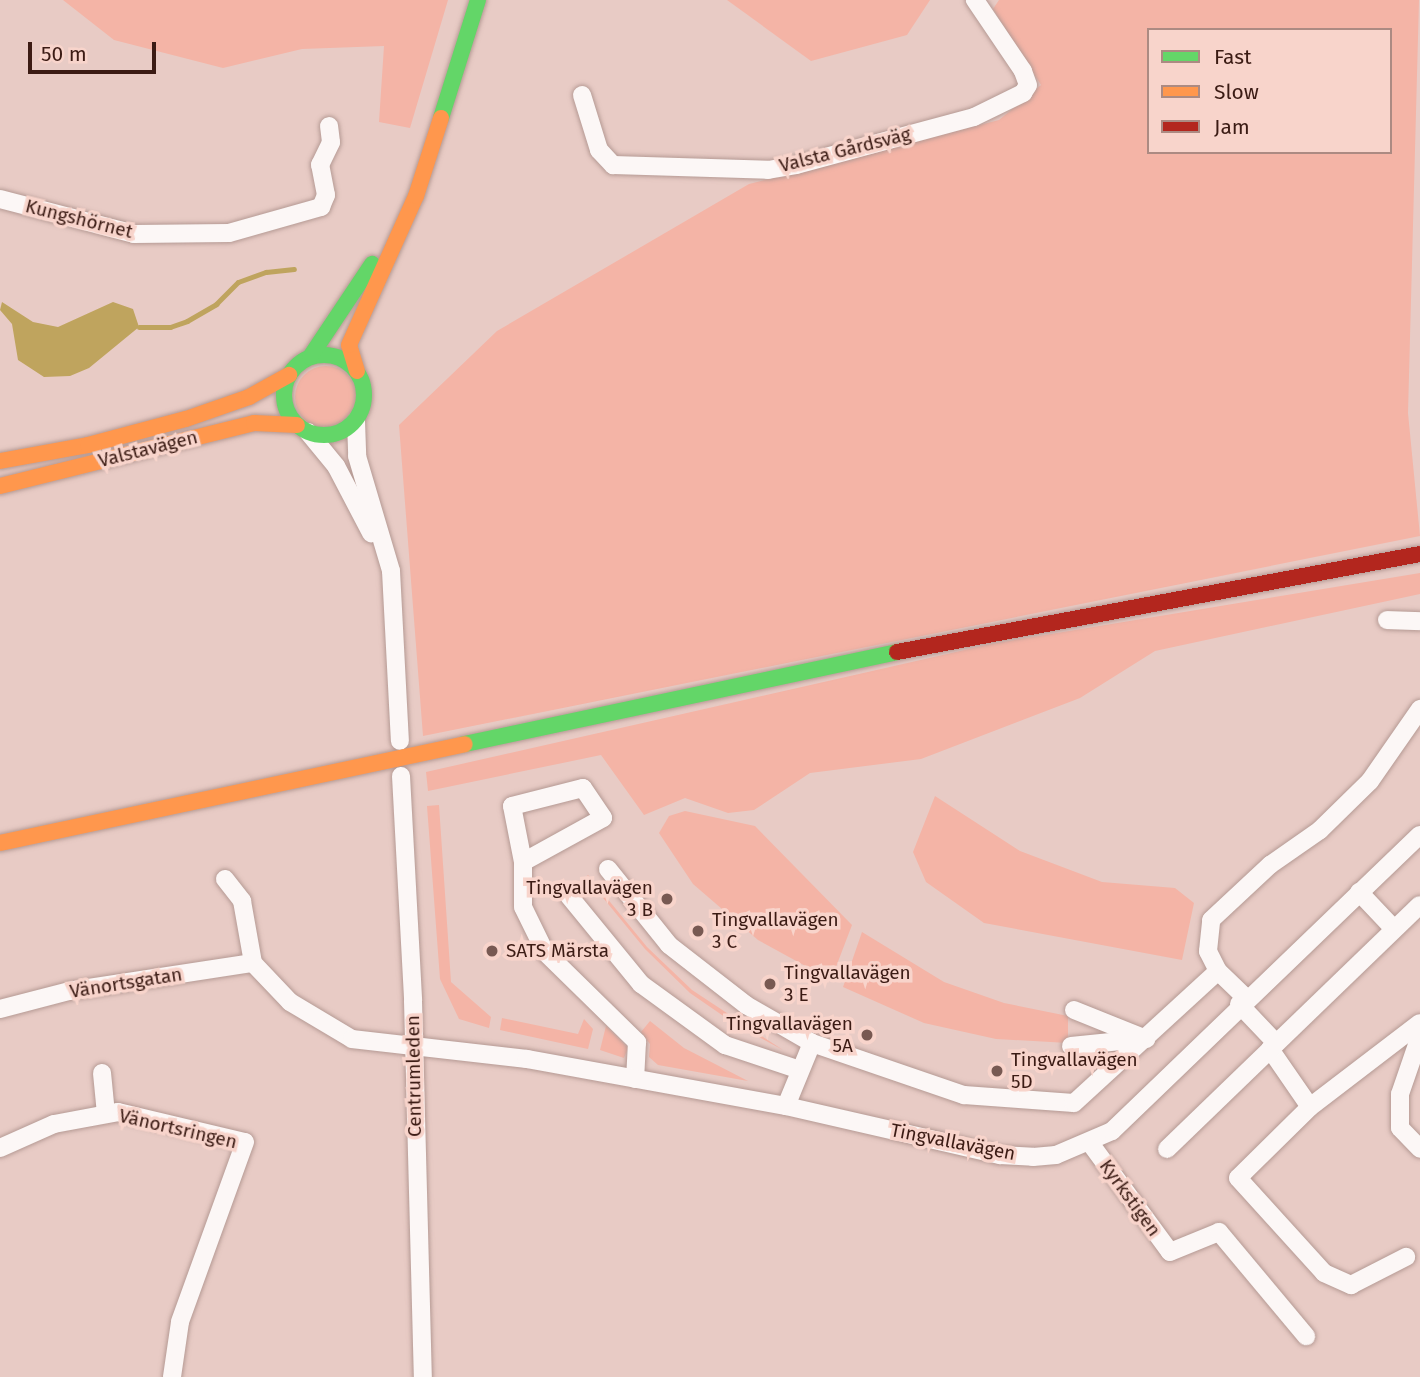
<!DOCTYPE html>
<meta charset="utf-8">
<style>
body{margin:0}
#map{position:relative;width:1420px;height:1377px;overflow:hidden;background:#e8cbc5;font-family:"Fira Sans",sans-serif}
div>[style]{position:absolute}
.green>*{inset:0;background:#f4b4a6}
.round{border-radius:50%}
.water>*{inset:0;background:#bfa45e}
.stream>*{height:5px;margin:-2.5px;padding:0 2.5px;transform-origin:2.5px;border-radius:2.5px;background:#bfa45e}
.roads{filter:drop-shadow(0 0 2px #b59a94) drop-shadow(0 0 2px #b59a94)}
.street>*{height:18px;margin:-9px;padding:0 9px;transform-origin:9px;border-radius:9px;background:#fcf7f6}
.fast>*{height:16px;margin:-8px;padding:0 8px;transform-origin:8px;border-radius:8px;background:#63d668}
.fast>.ring{margin:-8px;padding:0;box-sizing:content-box;background:none;border:16px solid #63d668;border-radius:50%}
.slow>*{height:16px;margin:-8px;padding:0 8px;transform-origin:8px;border-radius:8px;background:#ff974d}
.jam>*{height:16px;margin:-8px;padding:0 8px;transform-origin:8px;border-radius:8px;background:#b3261e}
.dots>*{width:19px;height:19px;translate:-50% -50%;box-sizing:border-box;border:4px solid #f8d4cb;border-radius:50%}
span{translate:-50% -50%;white-space:nowrap;text-align:center;line-height:1.15;-webkit-text-stroke:7px #f8d4cb;paint-order:stroke}
.street-label{font-size:19px;color:#3b1b14}
.poi-label{font-size:19px;color:#3b1b14}
.right{translate:-100% -50%;text-align:right}
.left{translate:0 -50%;text-align:left}
.legend{position:absolute;left:1147px;top:28px;width:245px;height:126px;box-sizing:border-box;background:#f8d4cb;border:2px solid #ac8a82;margin:0;padding:9px 12px;list-style:none;font-size:21px;color:#3b1b14}
.legend li{display:flex;align-items:center;gap:14px;height:35px}
.legend b{width:35px;border:2px solid #ac8a82}
.scale{position:absolute;left:28px;top:42px;width:128px;height:32px;box-sizing:border-box;border:4px solid #3b1b14;border-top:0;padding-left:9px;font-size:21px;line-height:24px;white-space:nowrap;color:#3b1b14;-webkit-text-stroke:5px #f8d4cb;paint-order:stroke}
</style>
<div id="map">
<div class="green">
<i style="clip-path:polygon(63px 0,448px 0,410px 128px,379px 122px,384px 46px,302px 49px,223px 68px,114px 40px)"></i>
<i style="clip-path:polygon(727px 0,930px 0,907px 35px,811px 61px)"></i>
<i style="clip-path:polygon(evenodd,999px 0,1419px 0,1408px 413px,1420px 536px,423px 736px,399px 425px,497px 331px,749px 184px,999px 120px,1041px 85px,993px 9px,999px 0,1149px 30px,1390px 30px,1390px 152px,1149px 152px,1149px 30px)"></i>
<i class="round" style="left:295px;top:366px;width:62px;height:62px"></i>
<i style="clip-path:polygon(1420px 573px,1420px 594px,1155px 651px,1080px 698px,921px 759px,810px 773px,754px 810px,728px 813px,685px 798px,644px 815px,601px 755px,428px 791px,426px 772px,991px 644px)"></i>
<i style="clip-path:polygon(935px 796px,1020px 851px,1102px 882px,1175px 888px,1194px 903px,1182px 960px,984px 923px,926px 882px,913px 852px)"></i>
<i style="clip-path:polygon(439px 805px,451px 982px,491px 1017px,489px 1028px,459px 1019px,440px 979px,427px 806px)"></i>
<i style="clip-path:polygon(685px 811px,755px 826px,852px 925px,831px 980px,758px 940px,693px 884px,659px 833px,669px 816px)"></i>
<i style="clip-path:polygon(588px 875px,647px 947px,692px 990px,783px 1050px,735px 1024px,690px 993px,645px 949px,586px 877px)"></i>
<i style="clip-path:polygon(862px 932px,944px 982px,1004px 1003px,1068px 1016px,1068px 1043px,996px 1039px,924px 1023px,843px 987px)"></i>
<i style="clip-path:polygon(502px 1018px,578px 1034px,584px 1019px,593px 1029px,588px 1049px,500px 1030px)"></i>
<i style="clip-path:polygon(650px 1021px,684px 1048px,748px 1081px,658px 1065px,649px 1057px,650px 1044px,641px 1032px)"></i>
<i style="clip-path:polygon(606px 1026px,628px 1048px,624px 1058px,600px 1050px)"></i>
</div>
<div class="water">
<i style="clip-path:polygon(2px 302px,33px 322px,58px 327px,113px 302px,133px 309px,139px 327px,89px 368px,70px 376px,44px 377px,18px 360px,12px 324px,0 310px)"></i>
</div>
<div class="stream">
<i style="left:139px;top:327px;width:31px"></i>
<i style="left:170px;top:327px;width:18px;rotate:-19deg"></i>
<i style="left:187px;top:321px;width:34px;rotate:-30deg"></i>
<i style="left:216px;top:304px;width:31px;rotate:-45deg"></i>
<i style="left:238px;top:282px;width:30px;rotate:-20deg"></i>
<i style="left:266px;top:272px;width:28px;rotate:-6deg"></i>
</div>
<div class="roads">
<div class="street">
<i style="left:582px;top:95px;width:58px;rotate:72.8deg"></i>
<i style="left:599px;top:150px;width:21px;rotate:47deg"></i>
<i style="left:613px;top:165px;width:155px;rotate:1.8deg"></i>
<i style="left:768px;top:170px;width:28px;rotate:-10deg"></i>
<i style="left:796px;top:165px;width:184px;rotate:-15.1deg"></i>
<i style="left:974px;top:117px;width:55px;rotate:-26.1deg"></i>
<i style="left:1023px;top:93px;width:9px;rotate:-58deg"></i>
<i style="left:1028px;top:85px;width:15px;rotate:-110deg"></i>
<i style="left:1023px;top:71px;width:86px;rotate:-124.1deg"></i>
<i style="left:0;top:199px;width:138px;rotate:14.6deg"></i>
<i style="left:134px;top:234px;width:95px;rotate:-0.6deg"></i>
<i style="left:229px;top:233px;width:96px;rotate:-15.8deg"></i>
<i style="left:321px;top:207px;width:13px;rotate:-67deg"></i>
<i style="left:326px;top:195px;width:31px;rotate:-101deg"></i>
<i style="left:320px;top:165px;width:25px;rotate:-64deg"></i>
<i style="left:331px;top:142px;width:16px;rotate:-97deg"></i>
<i style="left:356px;top:421px;width:35px;rotate:88deg"></i>
<i style="left:357px;top:456px;width:120px;rotate:73.5deg"></i>
<i style="left:391px;top:571px;width:170px;rotate:87deg"></i>
<i style="left:308px;top:432px;width:44px;rotate:50.5deg"></i>
<i style="left:336px;top:466px;width:76px;rotate:62.4deg"></i>
<i style="left:1387px;top:620px;width:33px;rotate:2deg"></i>
<i style="left:401px;top:776px;width:225px;rotate:86.9deg"></i>
<i style="left:413px;top:1001px;width:376px;rotate:88.5deg"></i>
<i style="left:523px;top:862px;width:57px;rotate:-101.1deg"></i>
<i style="left:512px;top:806px;width:73px;rotate:-14.2deg"></i>
<i style="left:583px;top:788px;width:36px;rotate:56deg"></i>
<i style="left:603px;top:818px;width:91px;rotate:151.2deg"></i>
<i style="left:523px;top:862px;width:45px;rotate:90deg"></i>
<i style="left:523px;top:907px;width:50px;rotate:63.9deg"></i>
<i style="left:545px;top:952px;width:129px;rotate:44.4deg"></i>
<i style="left:637px;top:1042px;width:37px;rotate:93deg"></i>
<i style="left:608px;top:869px;width:97px;rotate:51.2deg"></i>
<i style="left:669px;top:945px;width:98px;rotate:37.9deg"></i>
<i style="left:746px;top:1005px;width:76px;rotate:29.9deg"></i>
<i style="left:812px;top:1043px;width:161px;rotate:18.9deg"></i>
<i style="left:964px;top:1095px;width:110px;rotate:4.2deg"></i>
<i style="left:1074px;top:1103px;width:195px;rotate:-42.5deg"></i>
<i style="left:225px;top:879px;width:28px;rotate:52deg"></i>
<i style="left:242px;top:901px;width:63px;rotate:79.9deg"></i>
<i style="left:253px;top:963px;width:54px;rotate:46.5deg"></i>
<i style="left:290px;top:1002px;width:72px;rotate:30.8deg"></i>
<i style="left:352px;top:1039px;width:176px;rotate:6.5deg"></i>
<i style="left:527px;top:1059px;width:263px;rotate:10.3deg"></i>
<i style="left:786px;top:1106px;width:220px;rotate:12.9deg"></i>
<i style="left:1000px;top:1155px;width:33px;rotate:3deg"></i>
<i style="left:1033px;top:1157px;width:23px;rotate:-5deg"></i>
<i style="left:1056px;top:1155px;width:61px;rotate:-23.2deg"></i>
<i style="left:1112px;top:1131px;width:427px;rotate:-43.9deg"></i>
<i style="left:1359px;top:892px;width:51px;rotate:46.6deg"></i>
<i style="left:569px;top:896px;width:114px;rotate:50.7deg"></i>
<i style="left:641px;top:984px;width:104px;rotate:36deg"></i>
<i style="left:725px;top:1045px;width:79px;rotate:18.4deg"></i>
<i style="left:1246px;top:998px;width:39px;rotate:-136deg"></i>
<i style="left:1218px;top:971px;width:22px;rotate:-117deg"></i>
<i style="left:1208px;top:951px;width:31px;rotate:-84deg"></i>
<i style="left:1211px;top:920px;width:81px;rotate:-43deg"></i>
<i style="left:1270px;top:865px;width:61px;rotate:-35deg"></i>
<i style="left:1320px;top:830px;width:70px;rotate:-44.4deg"></i>
<i style="left:1370px;top:781px;width:88px;rotate:-55.2deg"></i>
<i style="left:1239px;top:1004px;width:54px;rotate:46.5deg"></i>
<i style="left:0;top:1009px;width:71px;rotate:-14.6deg"></i>
<i style="left:69px;top:991px;width:186px;rotate:-8.7deg"></i>
<i style="left:1074px;top:1010px;width:78px;rotate:21.9deg"></i>
<i style="left:1420px;top:1036px;width:61px;rotate:109deg"></i>
<i style="left:1400px;top:1094px;width:34px;rotate:90deg"></i>
<i style="left:1400px;top:1128px;width:29px;rotate:46deg"></i>
<i style="left:1071px;top:1046px;width:70px;rotate:-5.7deg"></i>
<i style="left:1270px;top:1049px;width:70px;rotate:55.4deg"></i>
<i style="left:1310px;top:1107px;width:101px;rotate:135.4deg"></i>
<i style="left:1238px;top:1178px;width:128px;rotate:47.8deg"></i>
<i style="left:1324px;top:1273px;width:30px;rotate:24deg"></i>
<i style="left:1351px;top:1285px;width:62px;rotate:-27deg"></i>
<i style="left:102px;top:1073px;width:41px;rotate:84.4deg"></i>
<i style="left:786px;top:1106px;width:68px;rotate:-67.6deg"></i>
<i style="left:1310px;top:1107px;width:138px;rotate:-37.4deg"></i>
<i style="left:1090px;top:1143px;width:135px;rotate:53.7deg"></i>
<i style="left:1170px;top:1252px;width:53px;rotate:-22.2deg"></i>
<i style="left:1219px;top:1232px;width:136px;rotate:50.1deg"></i>
<i style="left:0;top:1148px;width:59px;rotate:-24deg"></i>
<i style="left:54px;top:1124px;width:65px;rotate:-10.6deg"></i>
<i style="left:118px;top:1112px;width:130px;rotate:13.3deg"></i>
<i style="left:245px;top:1142px;width:191px;rotate:109.9deg"></i>
<i style="left:180px;top:1322px;width:56px;rotate:98.3deg"></i>
<i style="left:1167px;top:1149px;width:351px;rotate:-44deg"></i>
</div>
<div class="fast">
<i style="left:441px;top:118px;width:124px;rotate:-72.6deg"></i>
<i class="ring" style="left:284px;top:355px;width:64px;height:64px"></i>
<i style="left:310px;top:357px;width:112px;rotate:-56.3deg"></i>
<i style="left:465px;top:744px;width:442px;rotate:-12deg"></i>
</div>
<div class="slow">
<i style="left:357px;top:371px;width:27px;rotate:-107deg"></i>
<i style="left:349px;top:345px;width:163px;rotate:-65.8deg"></i>
<i style="left:416px;top:196px;width:82px;rotate:-72.2deg"></i>
<i style="left:0;top:461px;width:89px;rotate:-10.3deg"></i>
<i style="left:88px;top:445px;width:101px;rotate:-14.9deg"></i>
<i style="left:186px;top:419px;width:67px;rotate:-19.2deg"></i>
<i style="left:249px;top:397px;width:46px;rotate:-28.8deg"></i>
<i style="left:0;top:486px;width:262px;rotate:-13.9deg"></i>
<i style="left:254px;top:423px;width:43px;rotate:2.7deg"></i>
<i style="left:0;top:843px;width:475px;rotate:-12deg"></i>
</div>
<div class="jam">
<i style="left:897px;top:652px;width:532px;rotate:-10.61deg"></i>
</div>
</div>
<div class="dots">
<i style="left:667px;top:899px;background:#785952"></i>
<i style="left:698px;top:931px;background:#785952"></i>
<i style="left:492px;top:951px;background:#785952"></i>
<i style="left:770px;top:984px;background:#785952"></i>
<i style="left:867px;top:1035px;background:#785952"></i>
<i style="left:997px;top:1071px;background:#785952"></i>
</div>
<div class="street-label">
<span style="left:845px;top:150px;rotate:-14deg">Valsta Gårdsväg</span>
<span style="left:79px;top:219px;rotate:14deg">Kungshörnet</span>
<span style="left:148px;top:449px;rotate:-14deg">Valstavägen</span>
<span style="left:126px;top:983px;rotate:-9deg">Vänortsgatan</span>
<span style="left:414px;top:1076px;rotate:-91deg">Centrumleden</span>
<span style="left:178px;top:1129px;rotate:13deg">Vänortsringen</span>
<span style="left:953px;top:1142px;rotate:11deg">Tingvallavägen</span>
<span style="left:1130px;top:1198px;rotate:54deg">Kyrkstigen</span>
</div>
<div class="poi-label">
<span class="right" style="left:653px;top:899px">Tingvallavägen<br>3 B</span>
<span class="left" style="left:712px;top:931px">Tingvallavägen<br>3 C</span>
<span class="left" style="left:506px;top:951px">SATS Märsta</span>
<span class="left" style="left:784px;top:984px">Tingvallavägen<br>3 E</span>
<span class="right" style="left:853px;top:1035px">Tingvallavägen<br>5A</span>
<span class="left" style="left:1011px;top:1071px">Tingvallavägen<br>5D</span>
</div>
<ul class="legend">
<li><b style="height:9px;background:#63d668"></b>Fast</li>
<li><b style="height:9px;background:#ff974d"></b>Slow</li>
<li><b style="height:9px;background:#b3261e"></b>Jam</li>
</ul>
<div class="scale">50 m</div>
</div>
